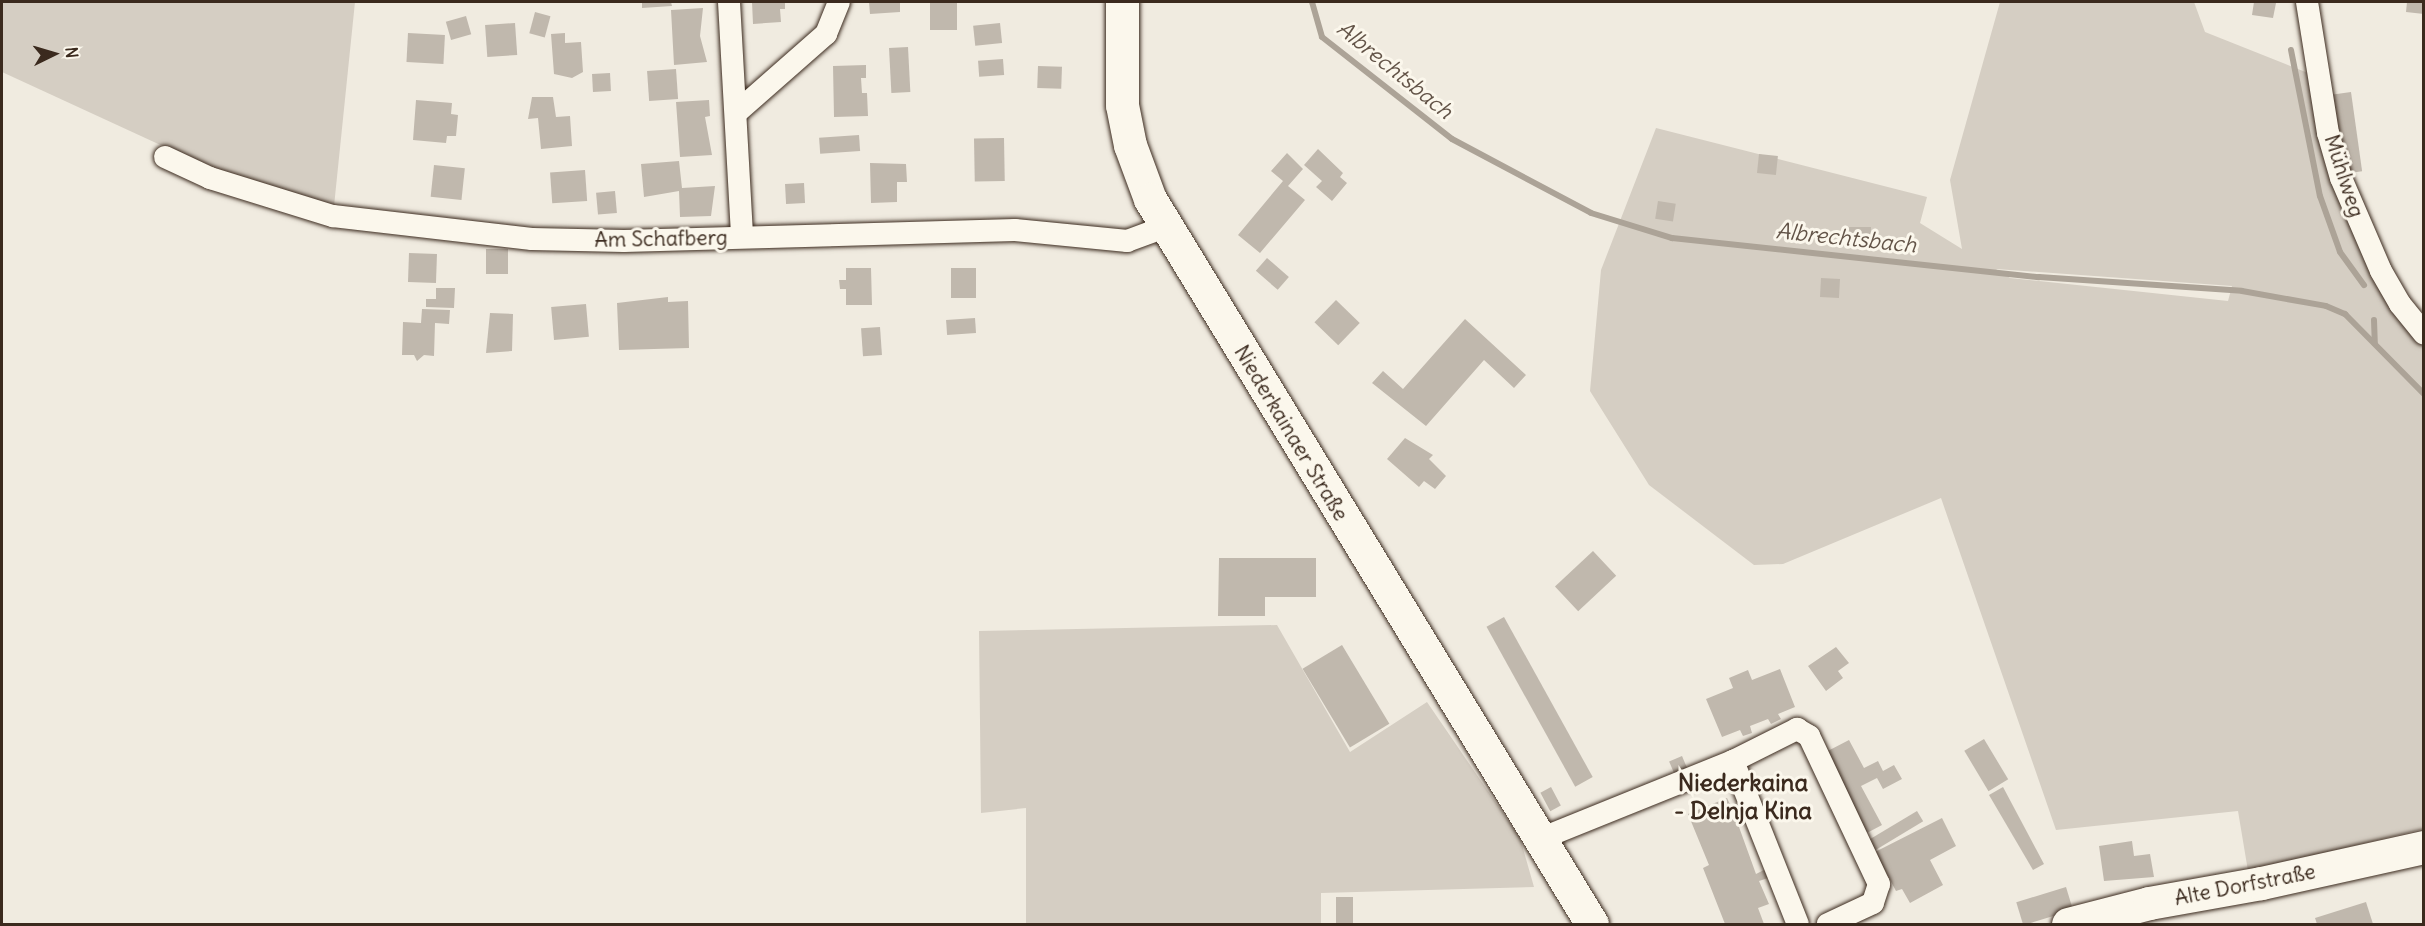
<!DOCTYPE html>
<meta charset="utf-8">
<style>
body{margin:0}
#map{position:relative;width:2425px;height:926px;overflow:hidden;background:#f0ebe0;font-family:Delius,sans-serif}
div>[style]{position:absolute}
.green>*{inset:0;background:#d5cec3}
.stream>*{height:6px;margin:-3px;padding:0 3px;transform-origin:3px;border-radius:3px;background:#aca397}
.building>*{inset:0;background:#c0b8ad;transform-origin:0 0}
.roads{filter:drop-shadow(0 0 2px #3b2a1e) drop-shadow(0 0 2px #3b2a1e)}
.street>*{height:22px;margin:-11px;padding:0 11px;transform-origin:11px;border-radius:11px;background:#fbf7ec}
.secondary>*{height:33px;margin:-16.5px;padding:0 16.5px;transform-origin:16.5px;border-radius:16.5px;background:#fbf7ec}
span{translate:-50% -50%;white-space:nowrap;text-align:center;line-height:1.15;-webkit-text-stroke:6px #fbf7ec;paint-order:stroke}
.street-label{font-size:21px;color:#3b2a1e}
.water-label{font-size:22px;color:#635448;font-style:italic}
.quarter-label{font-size:24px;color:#3b2a1e;font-weight:700}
.frame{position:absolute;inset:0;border:3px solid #3b2a1e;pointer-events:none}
.north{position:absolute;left:24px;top:24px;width:60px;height:60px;-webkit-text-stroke:4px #fbf7ec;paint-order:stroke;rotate:85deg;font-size:16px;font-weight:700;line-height:24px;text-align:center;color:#3b2a1e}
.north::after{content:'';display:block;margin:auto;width:21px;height:27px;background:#3b2a1e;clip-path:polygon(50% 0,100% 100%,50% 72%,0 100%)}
</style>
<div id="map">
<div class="green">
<i style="clip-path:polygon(2px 2px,355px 2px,333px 216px,180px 154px,2px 72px)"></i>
<i style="clip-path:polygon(evenodd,2000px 2px,2194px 2px,2205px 32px,2318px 77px,2341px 178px,2423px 334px,2423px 829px,2248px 871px,2238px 811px,2056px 830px,1941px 498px,1783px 564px,1754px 565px,1649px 485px,1590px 391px,1601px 270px,1656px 128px,1927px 197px,1920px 223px,1962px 249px,1950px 180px,2000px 2px,1996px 269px,2232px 286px,2228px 301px,2010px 278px,1996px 269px)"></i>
<i style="clip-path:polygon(1277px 625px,1350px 752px,1427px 702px,1520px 838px,1534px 887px,1321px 893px,1321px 924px,1026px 924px,1026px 808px,981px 813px,979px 631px)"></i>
</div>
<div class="stream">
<i style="left:1312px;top:2px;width:36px;rotate:74deg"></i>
<i style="left:1322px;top:37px;width:165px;rotate:38.1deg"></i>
<i style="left:1452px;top:139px;width:157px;rotate:28deg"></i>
<i style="left:1591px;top:213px;width:85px;rotate:17.2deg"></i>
<i style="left:1672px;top:238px;width:369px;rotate:6.1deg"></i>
<i style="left:2039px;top:277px;width:203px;rotate:3.9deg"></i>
<i style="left:2242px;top:291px;width:85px;rotate:10.1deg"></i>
<i style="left:2326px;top:306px;width:21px;rotate:23deg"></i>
<i style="left:2345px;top:314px;width:112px;rotate:45.4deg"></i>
<i style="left:2291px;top:50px;width:149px;rotate:78.8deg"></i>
<i style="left:2320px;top:196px;width:59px;rotate:70.3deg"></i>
<i style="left:2340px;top:252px;width:41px;rotate:54deg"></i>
<i style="left:2374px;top:320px;width:23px;rotate:88deg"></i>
</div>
<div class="building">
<i style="clip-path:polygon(642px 2px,671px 2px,672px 6px,642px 8px)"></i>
<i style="clip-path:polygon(752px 2px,785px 2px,785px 9px,780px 9px,781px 22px,753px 24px)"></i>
<i style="clip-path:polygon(869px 2px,900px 2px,900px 12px,870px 14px)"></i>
<i style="left:930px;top:2px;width:27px;height:28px"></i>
<i style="clip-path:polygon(2254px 2px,2276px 3px,2273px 18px,2252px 15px)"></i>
<i style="clip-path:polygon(2407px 2px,2424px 2px,2424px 14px,2406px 12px)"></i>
<i style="clip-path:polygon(703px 8px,700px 36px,707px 62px,674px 65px,671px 10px)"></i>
<i style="left:535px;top:12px;width:16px;height:22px;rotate:15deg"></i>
<i style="left:466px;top:16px;width:19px;height:21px;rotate:74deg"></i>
<i style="left:515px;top:23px;width:32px;height:30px;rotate:86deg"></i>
<i style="left:1000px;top:23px;width:20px;height:27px;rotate:84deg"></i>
<i style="left:408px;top:33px;width:37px;height:29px;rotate:3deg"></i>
<i style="clip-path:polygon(565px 33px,565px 43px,581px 42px,583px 72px,572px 78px,554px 74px,551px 34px)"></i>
<i style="left:908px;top:47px;width:45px;height:19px;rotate:87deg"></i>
<i style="left:1003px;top:59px;width:16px;height:25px;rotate:86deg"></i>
<i style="clip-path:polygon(866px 65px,866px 78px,861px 78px,862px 93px,867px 93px,868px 116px,834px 117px,833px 66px)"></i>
<i style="left:1038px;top:66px;width:24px;height:22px;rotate:2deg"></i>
<i style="left:676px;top:69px;width:30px;height:29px;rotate:86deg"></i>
<i style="left:610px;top:73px;width:18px;height:18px;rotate:87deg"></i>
<i style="left:2351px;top:92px;width:80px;height:18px;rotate:82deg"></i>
<i style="clip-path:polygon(532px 97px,553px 97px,556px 117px,570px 116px,572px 146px,541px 149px,538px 118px,528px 119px)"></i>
<i style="clip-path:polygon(416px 100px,452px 103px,451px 114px,458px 115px,456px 136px,447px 136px,446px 143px,413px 140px)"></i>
<i style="clip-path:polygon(709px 100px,710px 116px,705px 117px,712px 155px,680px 157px,676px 102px)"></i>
<i style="left:859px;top:135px;width:16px;height:40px;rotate:86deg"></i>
<i style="left:1004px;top:138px;width:43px;height:30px;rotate:89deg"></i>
<i style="clip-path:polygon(1318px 149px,1343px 173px,1340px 177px,1347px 183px,1332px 201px,1316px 187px,1322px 181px,1304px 165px)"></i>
<i style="clip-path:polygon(1287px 153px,1303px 169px,1288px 186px,1305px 200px,1260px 253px,1238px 235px,1283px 181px,1271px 171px)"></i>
<i style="left:1759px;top:154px;width:19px;height:19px;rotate:6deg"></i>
<i style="clip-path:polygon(679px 161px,682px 188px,715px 186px,711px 216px,680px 217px,679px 191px,644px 197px,641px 164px)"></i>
<i style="clip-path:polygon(870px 163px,906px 164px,907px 182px,897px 182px,897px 202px,871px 203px)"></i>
<i style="left:434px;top:165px;width:31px;height:32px;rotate:6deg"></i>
<i style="left:585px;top:170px;width:31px;height:35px;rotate:86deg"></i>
<i style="left:804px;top:183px;width:20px;height:19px;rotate:87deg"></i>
<i style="left:615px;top:191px;width:22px;height:19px;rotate:85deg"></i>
<i style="left:1658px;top:201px;width:18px;height:18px;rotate:9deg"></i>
<i style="left:1849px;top:227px;width:22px;height:15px"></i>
<i style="left:486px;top:249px;width:22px;height:25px"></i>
<i style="left:409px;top:253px;width:28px;height:29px;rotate:2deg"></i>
<i style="left:1267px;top:258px;width:29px;height:17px;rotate:41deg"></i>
<i style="clip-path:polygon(846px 268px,871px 268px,872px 305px,846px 305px,846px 289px,840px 289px,839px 280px,846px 280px)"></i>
<i style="left:951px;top:268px;width:25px;height:30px"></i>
<i style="left:1821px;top:278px;width:19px;height:19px;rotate:3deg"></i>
<i style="clip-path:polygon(436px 288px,455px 288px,454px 308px,426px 307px,426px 299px,436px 299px)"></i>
<i style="clip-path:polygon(668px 297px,668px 302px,688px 301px,689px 348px,619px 350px,617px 303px)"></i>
<i style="left:1336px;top:300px;width:33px;height:31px;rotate:44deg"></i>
<i style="left:586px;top:304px;width:33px;height:35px;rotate:85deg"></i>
<i style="clip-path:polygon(422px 309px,450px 310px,449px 324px,435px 323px,434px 356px,424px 355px,417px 361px,414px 355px,402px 355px,403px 322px,421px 323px)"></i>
<i style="clip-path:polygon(490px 313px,513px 314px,512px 351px,486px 353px)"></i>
<i style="left:975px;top:318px;width:15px;height:29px;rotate:86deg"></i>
<i style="clip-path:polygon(1465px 319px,1526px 375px,1514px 388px,1484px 360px,1426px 426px,1372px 383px,1383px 371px,1403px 389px)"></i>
<i style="left:880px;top:327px;width:28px;height:19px;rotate:86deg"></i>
<i style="clip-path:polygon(1405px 438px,1433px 455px,1429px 459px,1446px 476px,1435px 489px,1424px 481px,1419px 487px,1387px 459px)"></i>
<i style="left:1593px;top:551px;width:34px;height:52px;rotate:47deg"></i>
<i style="clip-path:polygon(1219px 558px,1316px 558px,1316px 597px,1265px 597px,1265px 616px,1218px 616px)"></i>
<i style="left:1504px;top:617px;width:183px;height:20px;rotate:61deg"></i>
<i style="left:1342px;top:645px;width:92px;height:46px;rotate:59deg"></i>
<i style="clip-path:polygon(1836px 647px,1849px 663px,1838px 671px,1843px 678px,1826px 691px,1808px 666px)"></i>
<i style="clip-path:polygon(1780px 669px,1795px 707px,1778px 714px,1781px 719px,1771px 724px,1768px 719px,1750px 726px,1752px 733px,1743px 736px,1740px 730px,1722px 737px,1706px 699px,1733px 688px,1729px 678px,1748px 670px,1752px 680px)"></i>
<i style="left:1984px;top:739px;width:47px;height:23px;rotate:59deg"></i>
<i style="clip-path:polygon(1849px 740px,1864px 768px,1878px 761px,1883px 771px,1894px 765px,1902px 779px,1883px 789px,1877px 778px,1861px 786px,1882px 825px,1865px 834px,1822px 754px)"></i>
<i style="left:1682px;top:756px;width:15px;height:14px;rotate:67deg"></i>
<i style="left:1551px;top:787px;width:21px;height:12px;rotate:62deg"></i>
<i style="clip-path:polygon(2003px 787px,2044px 864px,2033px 870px,1989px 795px)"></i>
<i style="clip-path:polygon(1727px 798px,1737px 819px,1745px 816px,1748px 823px,1739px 827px,1756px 874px,1764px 870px,1768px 878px,1759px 881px,1769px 904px,1758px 908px,1764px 924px,1725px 924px,1703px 868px,1709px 865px,1688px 814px)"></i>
<i style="left:1917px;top:811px;width:12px;height:56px;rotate:59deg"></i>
<i style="clip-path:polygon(1942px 818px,1956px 846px,1930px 860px,1943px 885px,1910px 903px,1902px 889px,1896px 891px,1875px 852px)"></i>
<i style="clip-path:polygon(2132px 841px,2134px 856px,2150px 854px,2154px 877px,2104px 881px,2099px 846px)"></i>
<i style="left:2066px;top:887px;width:24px;height:52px;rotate:73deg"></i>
<i style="left:1336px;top:897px;width:17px;height:27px"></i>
<i style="clip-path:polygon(2366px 902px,2373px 924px,2317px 924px,2315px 918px)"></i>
</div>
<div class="roads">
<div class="street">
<i style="left:729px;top:2px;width:235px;rotate:86.8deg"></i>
<i style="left:2307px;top:2px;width:133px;rotate:80.9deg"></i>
<i style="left:2328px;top:133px;width:47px;rotate:73.9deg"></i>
<i style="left:2341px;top:178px;width:101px;rotate:66.7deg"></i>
<i style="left:2381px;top:271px;width:38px;rotate:60deg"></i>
<i style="left:2400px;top:304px;width:38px;rotate:51deg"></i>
<i style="left:736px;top:113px;width:120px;rotate:-41.3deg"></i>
<i style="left:826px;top:34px;width:35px;rotate:-68deg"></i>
<i style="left:165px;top:157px;width:50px;rotate:25deg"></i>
<i style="left:210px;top:178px;width:129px;rotate:17.2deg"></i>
<i style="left:333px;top:216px;width:200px;rotate:6.6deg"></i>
<i style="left:532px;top:239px;width:92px;rotate:1.2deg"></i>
<i style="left:624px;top:241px;width:391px;rotate:-1.6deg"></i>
<i style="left:1015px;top:230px;width:113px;rotate:5.6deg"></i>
<i style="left:1127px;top:241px;width:40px;rotate:-20.2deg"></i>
<i style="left:1733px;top:761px;width:175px;rotate:68.3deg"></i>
<i style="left:1540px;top:839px;width:208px;rotate:-22deg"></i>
<i style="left:1733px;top:761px;width:72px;rotate:-26.6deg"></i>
<i style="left:1797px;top:729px;width:14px;rotate:30deg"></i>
<i style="left:1809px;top:736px;width:164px;rotate:64.7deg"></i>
<i style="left:1879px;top:884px;width:20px;rotate:108deg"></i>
<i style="left:1873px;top:903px;width:50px;rotate:155deg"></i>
</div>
<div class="secondary">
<i style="left:1122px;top:2px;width:103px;rotate:90deg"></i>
<i style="left:1122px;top:105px;width:41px;rotate:78.7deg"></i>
<i style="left:1130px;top:145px;width:58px;rotate:69.7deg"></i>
<i style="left:1150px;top:199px;width:849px;rotate:58.63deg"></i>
<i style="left:2068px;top:924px;width:84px;rotate:-14.5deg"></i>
<i style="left:2149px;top:903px;width:114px;rotate:-10.1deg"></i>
<i style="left:2261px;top:883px;width:167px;rotate:-12.5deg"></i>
</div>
</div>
<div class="street-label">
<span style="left:2344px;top:176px;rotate:72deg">Mühlweg</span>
<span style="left:661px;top:239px;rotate:-1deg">Am Schafberg</span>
<span style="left:1291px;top:433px;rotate:59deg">Niederkainaer Straße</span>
<span style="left:2245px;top:885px;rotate:-11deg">Alte Dorfstraße</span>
</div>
<div class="water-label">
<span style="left:1395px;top:70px;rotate:39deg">Albrechtsbach</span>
<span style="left:1846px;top:238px;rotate:6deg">Albrechtsbach</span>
</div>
<div class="quarter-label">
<span style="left:1743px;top:797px">Niederkaina<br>- Delnja Kina</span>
</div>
<div class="frame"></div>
<div class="north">N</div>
</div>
